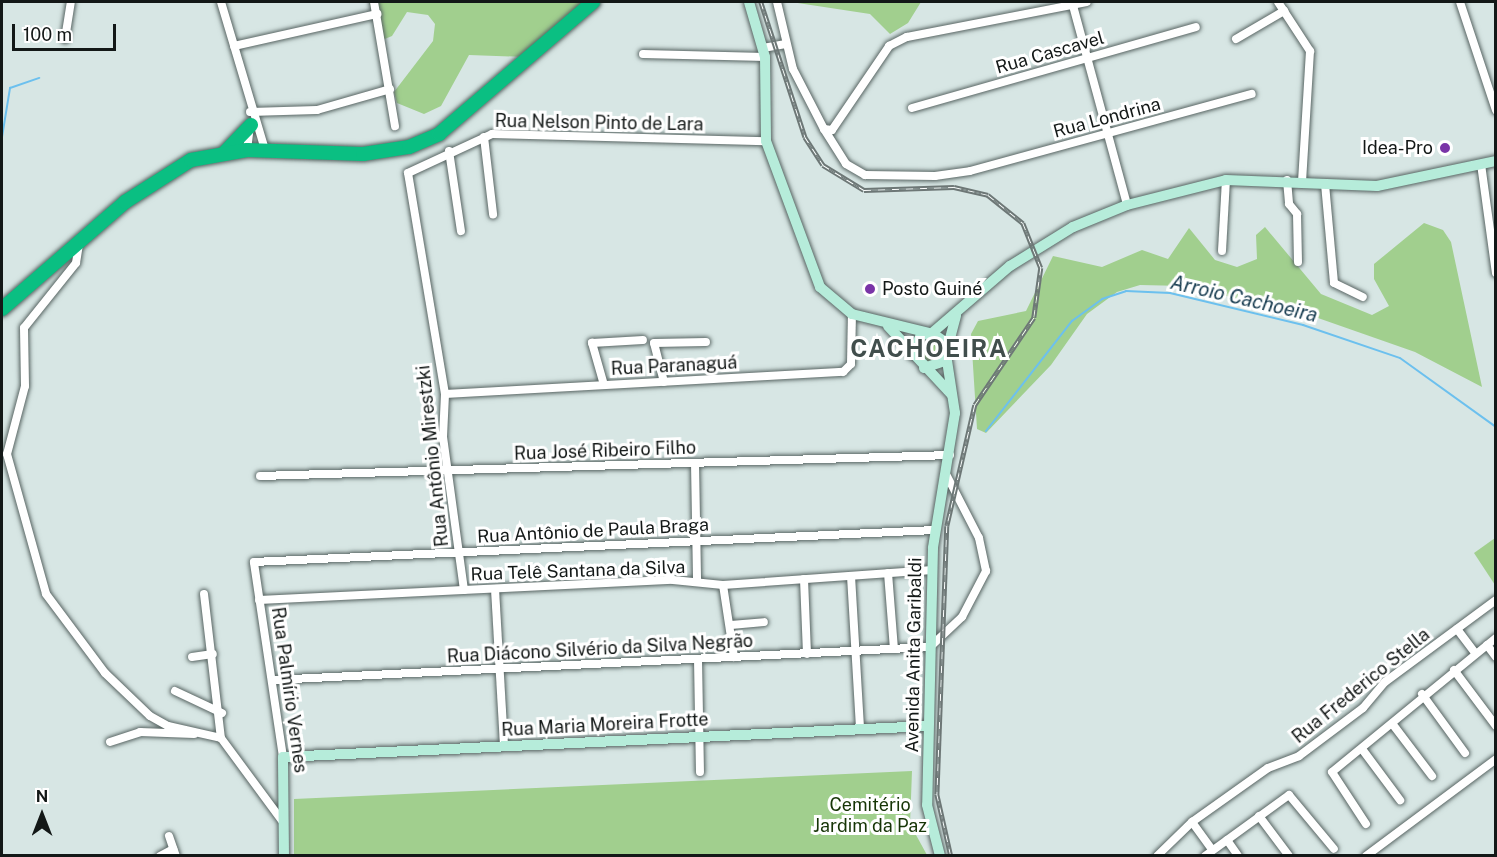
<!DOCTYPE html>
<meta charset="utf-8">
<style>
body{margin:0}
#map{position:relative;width:1497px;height:857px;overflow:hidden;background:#d7e6e4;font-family:"Public Sans",sans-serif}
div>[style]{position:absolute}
.green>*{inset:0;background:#a1cf8e}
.stream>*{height:2px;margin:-1px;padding:0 1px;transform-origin:1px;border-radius:1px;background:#6cc0ee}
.roads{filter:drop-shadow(0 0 2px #586563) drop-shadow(0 0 2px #586563)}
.street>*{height:8px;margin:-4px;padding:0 4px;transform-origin:4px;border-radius:4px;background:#fff}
.secondary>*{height:10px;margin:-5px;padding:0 5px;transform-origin:5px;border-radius:5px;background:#b6ecda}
.highway>*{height:14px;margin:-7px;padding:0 7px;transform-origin:7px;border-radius:7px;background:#0abf82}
.rail>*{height:4.5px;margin-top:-2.25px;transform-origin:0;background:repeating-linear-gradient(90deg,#fff 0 7px,#6d7776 0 14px);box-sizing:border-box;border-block:2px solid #6d7776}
.dots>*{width:16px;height:16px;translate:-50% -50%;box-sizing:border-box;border:3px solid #fff;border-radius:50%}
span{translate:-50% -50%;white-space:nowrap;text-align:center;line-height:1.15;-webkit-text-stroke:6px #fff;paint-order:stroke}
.street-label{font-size:18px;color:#131817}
.poi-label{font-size:18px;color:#131817}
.right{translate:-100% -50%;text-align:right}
.left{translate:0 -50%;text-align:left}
.park-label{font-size:18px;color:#163506}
.water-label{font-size:20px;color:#173c50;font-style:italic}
.district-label{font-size:24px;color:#414e4c;font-weight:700;letter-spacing:1.5px}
.frame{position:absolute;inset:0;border:3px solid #131817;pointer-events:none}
.north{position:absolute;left:12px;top:785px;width:60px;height:60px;-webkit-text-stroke:4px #fff;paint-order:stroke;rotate:0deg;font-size:16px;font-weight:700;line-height:24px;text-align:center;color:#131817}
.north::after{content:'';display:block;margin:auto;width:21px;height:27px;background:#131817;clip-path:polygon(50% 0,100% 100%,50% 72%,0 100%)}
.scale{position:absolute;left:12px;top:24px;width:104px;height:27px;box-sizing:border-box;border:3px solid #131817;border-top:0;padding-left:8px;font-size:18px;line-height:21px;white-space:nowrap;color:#131817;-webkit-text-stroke:4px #fff;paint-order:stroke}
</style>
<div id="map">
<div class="green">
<i style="clip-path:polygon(369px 2px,586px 2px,526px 57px,469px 55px,441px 106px,424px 114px,397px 103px,394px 92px,433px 41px,435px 24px,428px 15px,407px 12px,392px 36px,380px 41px)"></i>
<i style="clip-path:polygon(791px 2px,921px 2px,908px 23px,890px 34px,870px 14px)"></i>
<i style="clip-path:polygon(1424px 223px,1443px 230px,1451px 242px,1482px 387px,1415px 352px,1318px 318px,1185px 286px,1140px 285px,1117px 292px,1087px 314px,1051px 365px,986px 433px,977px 429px,971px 334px,978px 321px,1026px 311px,1053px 256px,1102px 267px,1142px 250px,1168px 259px,1189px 228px,1215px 260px,1237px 267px,1257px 259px,1256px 235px,1265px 227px,1321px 294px,1372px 315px,1389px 306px,1374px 279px,1374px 264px)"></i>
<i style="clip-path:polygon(931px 338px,940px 344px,942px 355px,937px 362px,922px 362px,917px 346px)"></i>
<i style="clip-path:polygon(1495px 538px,1495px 585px,1474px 553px)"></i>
<i style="clip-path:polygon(912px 771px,910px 824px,927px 855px,294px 855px,294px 799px)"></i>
</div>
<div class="stream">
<i style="left:2px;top:137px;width:50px;rotate:-80.7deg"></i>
<i style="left:10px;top:88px;width:31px;rotate:-19deg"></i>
<i style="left:986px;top:431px;width:140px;rotate:-52deg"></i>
<i style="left:1072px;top:321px;width:37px;rotate:-36deg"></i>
<i style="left:1102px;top:299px;width:25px;rotate:-18deg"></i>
<i style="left:1126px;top:291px;width:44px;rotate:2.6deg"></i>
<i style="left:1170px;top:293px;width:137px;rotate:13.5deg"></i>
<i style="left:1303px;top:325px;width:102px;rotate:18.8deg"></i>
<i style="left:1400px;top:358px;width:118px;rotate:35.7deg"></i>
</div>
<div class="roads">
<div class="street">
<i style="left:221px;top:2px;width:154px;rotate:73.4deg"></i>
<i style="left:374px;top:2px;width:126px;rotate:80.4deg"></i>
<i style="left:777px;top:2px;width:69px;rotate:76.6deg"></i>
<i style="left:793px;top:69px;width:68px;rotate:62.7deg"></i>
<i style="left:824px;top:129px;width:8px;rotate:7deg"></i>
<i style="left:832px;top:130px;width:102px;rotate:-55.8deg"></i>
<i style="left:889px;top:46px;width:20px;rotate:-27deg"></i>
<i style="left:907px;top:37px;width:183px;rotate:-11deg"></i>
<i style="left:1072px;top:2px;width:210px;rotate:74.8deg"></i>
<i style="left:1278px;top:2px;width:59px;rotate:56.9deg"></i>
<i style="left:1310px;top:51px;width:130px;rotate:93.5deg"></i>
<i style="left:1460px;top:2px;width:114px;rotate:71.6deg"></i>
<i style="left:65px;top:39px;width:37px;rotate:-81deg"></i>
<i style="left:1236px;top:39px;width:56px;rotate:-30.3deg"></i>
<i style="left:234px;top:46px;width:147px;rotate:-12.6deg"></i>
<i style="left:763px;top:48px;width:23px;rotate:-10deg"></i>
<i style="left:643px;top:54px;width:122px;rotate:1.4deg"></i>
<i style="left:912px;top:108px;width:295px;rotate:-15.9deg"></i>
<i style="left:250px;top:112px;width:67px;rotate:-1.7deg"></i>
<i style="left:317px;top:110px;width:76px;rotate:-16deg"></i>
<i style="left:824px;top:129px;width:41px;rotate:57.8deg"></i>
<i style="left:846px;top:164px;width:22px;rotate:30deg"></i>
<i style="left:865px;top:175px;width:70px;rotate:0.8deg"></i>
<i style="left:935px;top:176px;width:35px;rotate:-8deg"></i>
<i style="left:970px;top:171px;width:292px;rotate:-15.3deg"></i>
<i style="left:484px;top:137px;width:78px;rotate:83.3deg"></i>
<i style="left:247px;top:150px;width:23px;rotate:-83deg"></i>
<i style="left:449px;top:151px;width:81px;rotate:81.5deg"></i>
<i style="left:1481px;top:164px;width:110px;rotate:82.2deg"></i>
<i style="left:1287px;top:180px;width:24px;rotate:85deg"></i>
<i style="left:1289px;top:204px;width:13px;rotate:51deg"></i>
<i style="left:1297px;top:214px;width:48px;rotate:88.8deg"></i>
<i style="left:1325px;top:184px;width:99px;rotate:84.8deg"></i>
<i style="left:1334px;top:283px;width:32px;rotate:26deg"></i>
<i style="left:79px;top:244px;width:19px;rotate:99deg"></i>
<i style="left:76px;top:263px;width:83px;rotate:128.7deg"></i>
<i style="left:24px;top:328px;width:58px;rotate:89deg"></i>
<i style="left:25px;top:386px;width:70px;rotate:104.8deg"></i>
<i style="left:7px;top:454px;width:145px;rotate:74.4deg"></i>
<i style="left:46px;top:594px;width:99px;rotate:53.2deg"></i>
<i style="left:105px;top:673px;width:62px;rotate:43.7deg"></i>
<i style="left:150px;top:716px;width:21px;rotate:29deg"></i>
<i style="left:168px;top:726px;width:54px;rotate:12.8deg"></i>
<i style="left:221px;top:738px;width:104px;rotate:53.6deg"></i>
<i style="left:1222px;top:251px;width:71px;rotate:-86.8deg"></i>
<i style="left:664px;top:382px;width:40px;rotate:-104.4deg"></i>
<i style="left:654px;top:343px;width:52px;rotate:-1.1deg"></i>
<i style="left:604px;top:385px;width:44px;rotate:-105.9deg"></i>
<i style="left:592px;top:343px;width:51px;rotate:-3.4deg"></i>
<i style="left:445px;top:394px;width:399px;rotate:-3.2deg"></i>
<i style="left:843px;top:372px;width:11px;rotate:-45deg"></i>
<i style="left:851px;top:364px;width:50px;rotate:-88.9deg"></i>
<i style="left:695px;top:463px;width:118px;rotate:89deg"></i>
<i style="left:260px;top:476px;width:690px;rotate:-1.74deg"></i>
<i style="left:888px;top:573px;width:76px;rotate:85.5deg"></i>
<i style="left:851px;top:576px;width:153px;rotate:86.6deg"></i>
<i style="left:804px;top:579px;width:75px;rotate:87.7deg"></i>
<i style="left:723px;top:585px;width:73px;rotate:81.3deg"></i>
<i style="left:495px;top:589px;width:157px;rotate:86.7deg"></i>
<i style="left:464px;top:590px;width:154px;rotate:-97.8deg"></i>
<i style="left:443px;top:437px;width:43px;rotate:-87.3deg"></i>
<i style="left:445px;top:394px;width:224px;rotate:-99.5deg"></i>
<i style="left:408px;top:173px;width:93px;rotate:-24.9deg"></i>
<i style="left:492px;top:134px;width:274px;rotate:1.5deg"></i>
<i style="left:204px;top:594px;width:145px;rotate:83.3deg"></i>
<i style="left:259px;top:600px;width:414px;rotate:-2.8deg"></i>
<i style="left:673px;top:580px;width:50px;rotate:5.7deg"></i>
<i style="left:723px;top:585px;width:210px;rotate:-4.1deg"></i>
<i style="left:731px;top:625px;width:33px;rotate:-5deg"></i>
<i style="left:1457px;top:629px;width:30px;rotate:53deg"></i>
<i style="left:1487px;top:645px;width:15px;rotate:53deg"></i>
<i style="left:192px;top:657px;width:21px;rotate:-8deg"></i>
<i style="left:698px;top:659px;width:113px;rotate:89deg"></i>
<i style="left:1454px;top:670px;width:70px;rotate:53.1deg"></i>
<i style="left:272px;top:680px;width:659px;rotate:-2.87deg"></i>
<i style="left:930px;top:647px;width:44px;rotate:-43.2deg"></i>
<i style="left:962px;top:617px;width:52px;rotate:-62.4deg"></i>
<i style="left:986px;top:571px;width:34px;rotate:-102deg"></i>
<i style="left:979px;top:538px;width:72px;rotate:-117.3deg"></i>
<i style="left:175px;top:691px;width:52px;rotate:25.1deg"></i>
<i style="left:1422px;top:694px;width:73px;rotate:53.9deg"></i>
<i style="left:1394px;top:726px;width:63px;rotate:52.8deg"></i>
<i style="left:110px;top:742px;width:32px;rotate:-18deg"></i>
<i style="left:140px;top:732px;width:54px;rotate:2.1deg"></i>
<i style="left:1362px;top:749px;width:64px;rotate:53.3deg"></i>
<i style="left:283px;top:757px;width:197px;rotate:-98.5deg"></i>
<i style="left:254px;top:562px;width:681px;rotate:-2.69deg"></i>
<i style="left:1259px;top:816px;width:50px;rotate:53.1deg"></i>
<i style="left:1192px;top:822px;width:34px;rotate:54deg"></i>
<i style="left:1366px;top:824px;width:62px;rotate:-123.2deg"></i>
<i style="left:1332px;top:772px;width:212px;rotate:-39.3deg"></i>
<i style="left:169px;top:836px;width:21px;rotate:71deg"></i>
<i style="left:1227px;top:840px;width:19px;rotate:55deg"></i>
<i style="left:160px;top:856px;width:15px;rotate:-28deg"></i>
<i style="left:1157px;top:856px;width:49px;rotate:-44.2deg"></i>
<i style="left:1192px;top:822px;width:93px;rotate:-35.4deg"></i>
<i style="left:1268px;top:768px;width:33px;rotate:-21deg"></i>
<i style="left:1299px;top:756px;width:80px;rotate:-36.9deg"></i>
<i style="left:1363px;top:708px;width:34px;rotate:-50deg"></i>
<i style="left:1385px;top:682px;width:138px;rotate:-36.5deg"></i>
<i style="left:1205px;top:856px;width:104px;rotate:-36deg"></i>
<i style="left:1289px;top:795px;width:70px;rotate:50.2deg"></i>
<i style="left:1366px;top:856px;width:162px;rotate:-36.7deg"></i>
</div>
<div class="secondary">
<i style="left:749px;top:2px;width:57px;rotate:73.8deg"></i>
<i style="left:765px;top:57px;width:84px;rotate:89.3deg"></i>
<i style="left:766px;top:141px;width:156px;rotate:69.7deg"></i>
<i style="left:820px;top:287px;width:42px;rotate:40.2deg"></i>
<i style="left:852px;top:314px;width:79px;rotate:13.9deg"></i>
<i style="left:888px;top:326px;width:94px;rotate:47.2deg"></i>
<i style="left:932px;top:333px;width:103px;rotate:-40.7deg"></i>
<i style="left:1010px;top:266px;width:74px;rotate:-31.8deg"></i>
<i style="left:1073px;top:227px;width:58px;rotate:-22.2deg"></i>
<i style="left:1127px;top:205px;width:102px;rotate:-14.2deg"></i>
<i style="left:1226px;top:180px;width:151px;rotate:2.3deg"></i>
<i style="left:1377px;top:186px;width:122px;rotate:-11.9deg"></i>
<i style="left:912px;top:355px;width:22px;rotate:-66deg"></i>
<i style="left:921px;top:335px;width:11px;rotate:-10deg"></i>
<i style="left:932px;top:333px;width:14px;rotate:34deg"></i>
<i style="left:944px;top:341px;width:73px;rotate:81.3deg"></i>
<i style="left:955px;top:413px;width:137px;rotate:99.3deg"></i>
<i style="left:933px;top:548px;width:257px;rotate:91.3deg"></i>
<i style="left:927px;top:805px;width:53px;rotate:75.7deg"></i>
<i style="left:924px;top:368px;width:21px;rotate:-19deg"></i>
<i style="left:944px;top:361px;width:47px;rotate:-75.1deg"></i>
<i style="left:284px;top:856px;width:99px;rotate:-90.6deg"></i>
<i style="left:283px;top:757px;width:646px;rotate:-2.75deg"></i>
</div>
<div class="highway">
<i style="left:224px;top:153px;width:39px;rotate:-46deg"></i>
<i style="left:2px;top:309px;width:163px;rotate:-41deg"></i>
<i style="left:125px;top:202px;width:78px;rotate:-32.5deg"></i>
<i style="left:191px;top:160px;width:57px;rotate:-10.1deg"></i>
<i style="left:247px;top:150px;width:116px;rotate:2deg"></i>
<i style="left:363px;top:154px;width:47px;rotate:-8.7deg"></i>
<i style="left:409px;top:147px;width:33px;rotate:-23deg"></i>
<i style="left:439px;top:134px;width:203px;rotate:-40.6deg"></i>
</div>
</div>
<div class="rail">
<i style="left:761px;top:2px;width:142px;rotate:71.9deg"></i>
<i style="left:805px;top:137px;width:33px;rotate:57deg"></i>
<i style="left:823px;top:165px;width:48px;rotate:31.4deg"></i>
<i style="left:864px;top:190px;width:90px;rotate:-1.9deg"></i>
<i style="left:954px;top:187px;width:35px;rotate:13deg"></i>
<i style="left:988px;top:195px;width:45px;rotate:38.7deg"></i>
<i style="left:1023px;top:223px;width:48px;rotate:68.2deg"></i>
<i style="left:1041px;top:268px;width:50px;rotate:98deg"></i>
<i style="left:1034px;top:318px;width:105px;rotate:124.1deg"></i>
<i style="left:975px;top:405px;width:124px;rotate:103deg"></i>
<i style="left:947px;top:526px;width:268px;rotate:92.1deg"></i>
<i style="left:937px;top:794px;width:64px;rotate:77.3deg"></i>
</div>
<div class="dots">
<i style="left:1445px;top:148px;background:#7934a7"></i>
<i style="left:870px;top:289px;background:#7934a7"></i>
</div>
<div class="street-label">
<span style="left:1050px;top:53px;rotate:-16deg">Rua Cascavel</span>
<span style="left:1107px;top:118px;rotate:-15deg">Rua Londrina</span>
<span style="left:599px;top:123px;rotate:1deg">Rua Nelson Pinto de Lara</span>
<span style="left:674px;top:366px;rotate:-3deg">Rua Paranaguá</span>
<span style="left:605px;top:451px;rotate:-2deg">Rua José Ribeiro Filho</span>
<span style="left:433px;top:456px;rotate:-96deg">Rua Antônio Mirestzki</span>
<span style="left:593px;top:531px;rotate:-3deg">Rua Antônio de Paula Braga</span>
<span style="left:578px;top:571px;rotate:-2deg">Rua Telê Santana da Silva</span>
<span style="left:600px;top:649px;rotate:-3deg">Rua Diácono Silvério da Silva Negrão</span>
<span style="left:914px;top:655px;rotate:-89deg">Avenida Anita Garibaldi</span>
<span style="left:1361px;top:686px;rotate:-39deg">Rua Frederico Stella</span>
<span style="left:289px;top:690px;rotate:82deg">Rua Palmírio Vernes</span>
<span style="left:605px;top:725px;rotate:-3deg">Rua Maria Moreira Frotte</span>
</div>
<div class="poi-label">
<span class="right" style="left:1433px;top:148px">Idea-Pro</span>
<span class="left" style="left:882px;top:289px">Posto Guiné</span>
</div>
<div class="park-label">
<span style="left:870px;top:816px">Cemitério<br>Jardim da Paz</span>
</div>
<div class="water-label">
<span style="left:1244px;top:299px;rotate:13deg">Arroio Cachoeira</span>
</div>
<div class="district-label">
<span style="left:929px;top:349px">CACHOEIRA</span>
</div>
<div class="frame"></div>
<div class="north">N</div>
<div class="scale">100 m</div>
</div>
